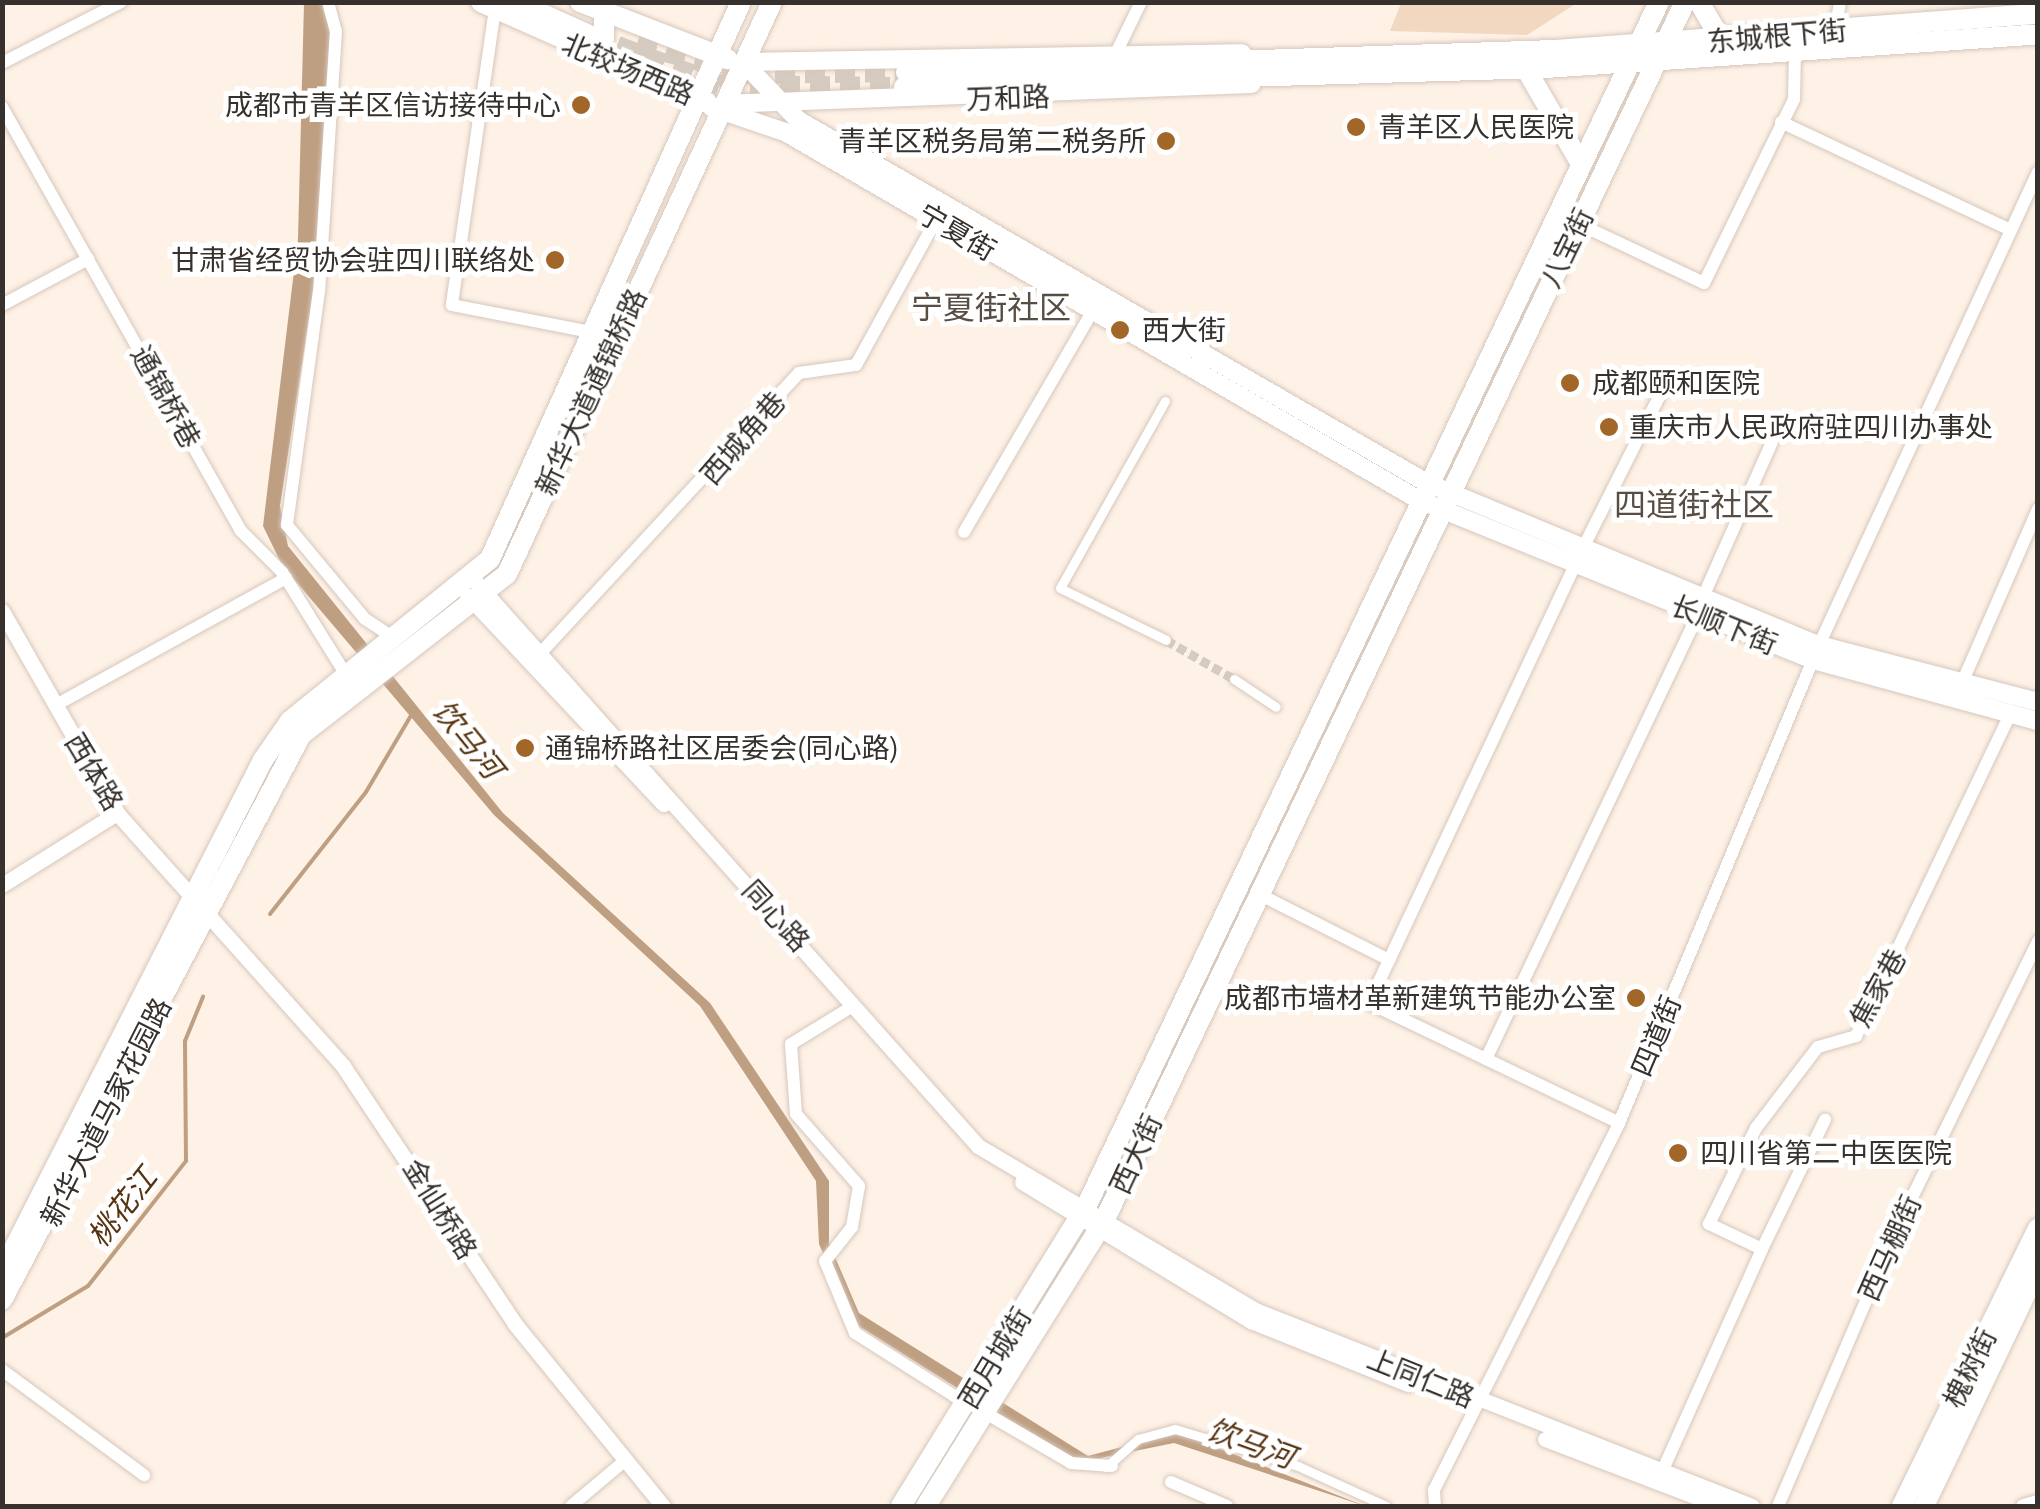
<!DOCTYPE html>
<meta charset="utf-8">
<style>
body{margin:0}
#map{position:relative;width:2040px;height:1509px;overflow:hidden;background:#fef1e5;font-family:Ubuntu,"Noto Sans SC",sans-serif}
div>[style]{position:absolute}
.green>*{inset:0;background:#f3d8c1}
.water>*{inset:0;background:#bf9f82}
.stream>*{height:4px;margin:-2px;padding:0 2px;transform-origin:2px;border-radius:2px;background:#bf9f82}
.pedestrian-tunnel>*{height:9px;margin-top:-4.5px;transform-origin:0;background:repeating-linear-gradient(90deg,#d6cbc0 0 9px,transparent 0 13.5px)}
.primary-tunnel>*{height:20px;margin-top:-10px;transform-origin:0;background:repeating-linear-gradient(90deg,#d6cbc0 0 20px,transparent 0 30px)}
.roads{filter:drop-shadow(0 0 2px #d5c7bc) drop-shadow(0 0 2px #d5c7bc)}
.pedestrian>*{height:9px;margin:-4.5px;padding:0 4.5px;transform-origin:4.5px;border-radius:4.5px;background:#fff}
.minor>*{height:12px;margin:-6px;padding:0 6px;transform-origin:6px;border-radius:6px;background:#fff}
.tertiary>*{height:15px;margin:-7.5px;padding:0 7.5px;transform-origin:7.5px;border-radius:7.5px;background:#fff}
.secondary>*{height:18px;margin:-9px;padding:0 9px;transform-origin:9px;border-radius:9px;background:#fff}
.primary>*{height:20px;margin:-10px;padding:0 10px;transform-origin:10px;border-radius:10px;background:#fff}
.dots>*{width:28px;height:28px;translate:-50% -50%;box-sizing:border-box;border:5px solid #fff;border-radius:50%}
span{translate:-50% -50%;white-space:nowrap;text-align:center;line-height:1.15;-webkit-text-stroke:10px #fff;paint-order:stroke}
.street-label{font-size:28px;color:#36312c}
.poi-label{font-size:28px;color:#36312c}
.right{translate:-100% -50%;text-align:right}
.left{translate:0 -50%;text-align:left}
.water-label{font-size:30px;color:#553310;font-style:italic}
.quarter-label{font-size:32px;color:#584d43}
.frame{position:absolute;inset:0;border:5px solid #36312c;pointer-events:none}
</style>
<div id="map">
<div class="green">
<i style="clip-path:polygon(1401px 3px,1401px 2px,1577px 3px,1527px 35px,1390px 31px)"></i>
</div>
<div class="water">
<i style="clip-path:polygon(304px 3px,327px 3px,333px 36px,318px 259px,280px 506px,288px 546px,503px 813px,710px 1003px,829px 1181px,829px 1243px,859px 1313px,1088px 1456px,1178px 1432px,1365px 1506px,1174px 1443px,1076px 1463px,854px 1323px,819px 1244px,816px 1181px,700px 1006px,494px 815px,282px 565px,263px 526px,298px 238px)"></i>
</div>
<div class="stream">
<i style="left:270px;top:914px;width:155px;rotate:-51.8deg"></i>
<i style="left:366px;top:792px;width:91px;rotate:-59.5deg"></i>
<i style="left:2px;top:1338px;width:100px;rotate:-31.2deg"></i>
<i style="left:88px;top:1286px;width:159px;rotate:-51.9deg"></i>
<i style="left:186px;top:1161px;width:120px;rotate:-90.5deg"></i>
<i style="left:185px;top:1041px;width:48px;rotate:-67.8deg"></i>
</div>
<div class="pedestrian-tunnel">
<i style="left:1166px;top:640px;width:78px;rotate:29.8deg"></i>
</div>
<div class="primary-tunnel">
<i style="left:589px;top:35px;width:140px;rotate:20.9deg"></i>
<i style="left:720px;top:85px;width:184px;rotate:0.6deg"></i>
<i style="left:637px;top:44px;width:112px;rotate:15.5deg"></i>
<i style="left:745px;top:74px;width:161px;rotate:-0.7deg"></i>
</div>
<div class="roads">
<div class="pedestrian">
<i style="left:1165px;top:401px;width:214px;rotate:119.3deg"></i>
<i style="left:1060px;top:588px;width:118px;rotate:26.1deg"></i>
<i style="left:1234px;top:679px;width:50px;rotate:33.7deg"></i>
<i style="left:1106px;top:1467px;width:43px;rotate:-41.2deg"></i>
<i style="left:1138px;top:1439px;width:38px;rotate:-15deg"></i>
<i style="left:1175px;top:1429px;width:128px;rotate:16.7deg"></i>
<i style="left:1298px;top:1466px;width:97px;rotate:24.4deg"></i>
</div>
<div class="minor">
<i style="left:328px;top:2px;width:30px;rotate:75deg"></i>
<i style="left:336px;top:31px;width:261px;rotate:93.7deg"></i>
<i style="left:319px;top:291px;width:236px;rotate:97.8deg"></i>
<i style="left:287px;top:525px;width:122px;rotate:50.3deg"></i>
<i style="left:365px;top:619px;width:33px;rotate:33deg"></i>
<i style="left:495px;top:9px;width:299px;rotate:98.3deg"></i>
<i style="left:452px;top:305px;width:142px;rotate:11deg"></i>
<i style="left:1835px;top:31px;width:29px;rotate:-80deg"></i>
<i style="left:1117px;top:51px;width:55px;rotate:-63.9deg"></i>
<i style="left:2px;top:63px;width:134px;rotate:-27.1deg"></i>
<i style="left:2px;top:107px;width:487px;rotate:60.6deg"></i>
<i style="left:241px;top:531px;width:58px;rotate:45deg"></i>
<i style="left:282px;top:572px;width:121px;rotate:58.1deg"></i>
<i style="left:1781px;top:122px;width:254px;rotate:25.2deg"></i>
<i style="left:1579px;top:224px;width:138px;rotate:25.3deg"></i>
<i style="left:1704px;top:283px;width:205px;rotate:-63.9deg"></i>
<i style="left:1794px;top:99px;width:47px;rotate:-88.8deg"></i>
<i style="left:2px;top:305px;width:98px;rotate:-28.1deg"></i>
<i style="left:964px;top:532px;width:257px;rotate:-59.8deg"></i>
<i style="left:1583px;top:548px;width:174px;rotate:-63.3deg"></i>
<i style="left:1575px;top:565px;width:484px;rotate:115.2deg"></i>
<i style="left:1369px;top:1003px;width:277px;rotate:25.6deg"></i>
<i style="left:1703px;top:597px;width:182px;rotate:-66deg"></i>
<i style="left:1819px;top:645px;width:521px;rotate:-65.16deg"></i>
<i style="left:536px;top:658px;width:388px;rotate:-47.3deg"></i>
<i style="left:799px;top:373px;width:58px;rotate:-8deg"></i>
<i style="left:856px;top:365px;width:166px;rotate:-61.1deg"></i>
<i style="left:1962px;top:683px;width:190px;rotate:-66.4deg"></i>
<i style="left:56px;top:705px;width:263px;rotate:-28.9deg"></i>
<i style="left:1259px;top:894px;width:146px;rotate:26.9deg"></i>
<i style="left:848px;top:1009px;width:67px;rotate:148.4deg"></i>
<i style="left:791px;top:1044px;width:70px;rotate:85.9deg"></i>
<i style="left:796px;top:1114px;width:96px;rotate:48.8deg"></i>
<i style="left:859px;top:1186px;width:42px;rotate:99.7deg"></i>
<i style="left:852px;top:1227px;width:43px;rotate:128.5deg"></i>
<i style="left:825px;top:1261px;width:78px;rotate:67.4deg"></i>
<i style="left:855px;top:1333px;width:133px;rotate:32.4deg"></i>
<i style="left:1486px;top:1059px;width:493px;rotate:-64.5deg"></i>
<i style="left:1762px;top:1249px;width:144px;rotate:-64deg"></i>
<i style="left:2px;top:1370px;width:177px;rotate:36.5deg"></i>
<i style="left:989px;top:1415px;width:95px;rotate:30.3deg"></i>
<i style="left:1071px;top:1463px;width:41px;rotate:4.2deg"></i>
<i style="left:1661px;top:1474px;width:247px;rotate:-65.8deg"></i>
<i style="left:1762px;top:1249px;width:59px;rotate:-154.7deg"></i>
<i style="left:1709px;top:1224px;width:107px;rotate:-63.9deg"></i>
<i style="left:1756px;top:1128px;width:102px;rotate:-52.6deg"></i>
<i style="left:1818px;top:1047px;width:40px;rotate:-16deg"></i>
<i style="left:1856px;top:1036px;width:357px;rotate:-64.4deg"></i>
<i style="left:1171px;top:1482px;width:61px;rotate:23.2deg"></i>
<i style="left:571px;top:1506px;width:67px;rotate:-40.1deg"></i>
<i style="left:1435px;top:1506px;width:16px;rotate:-94deg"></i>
<i style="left:1434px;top:1490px;width:411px;rotate:-63.2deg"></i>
<i style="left:1619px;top:1123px;width:502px;rotate:-67.27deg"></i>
<i style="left:1778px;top:1506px;width:302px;rotate:-66.8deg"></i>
<i style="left:1897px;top:1228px;width:320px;rotate:-63.8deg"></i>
</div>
<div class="tertiary">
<i style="left:473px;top:579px;width:759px;rotate:48.31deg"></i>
<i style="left:978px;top:1146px;width:322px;rotate:30.6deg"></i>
<i style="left:1255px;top:1310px;width:534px;rotate:21.52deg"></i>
<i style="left:467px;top:595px;width:287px;rotate:46.8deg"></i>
<i style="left:2px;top:611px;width:232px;rotate:60.3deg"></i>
<i style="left:117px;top:813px;width:339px;rotate:48.2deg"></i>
<i style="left:343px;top:1066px;width:310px;rotate:56.3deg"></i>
<i style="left:515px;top:1324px;width:235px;rotate:50.9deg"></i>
<i style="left:2px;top:885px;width:136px;rotate:-32.1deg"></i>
<i style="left:1022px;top:1182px;width:268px;rotate:31.3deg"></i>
<i style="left:1251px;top:1321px;width:169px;rotate:21.9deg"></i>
<i style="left:1545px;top:1439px;width:187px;rotate:20.9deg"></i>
<i style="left:2023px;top:1506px;width:16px;rotate:-15deg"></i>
</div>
<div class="secondary">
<i style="left:743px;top:62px;width:80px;rotate:46.5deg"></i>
<i style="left:798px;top:120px;width:726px;rotate:29.99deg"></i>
<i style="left:1427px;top:483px;width:424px;rotate:22.5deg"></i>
<i style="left:1819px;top:645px;width:226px;rotate:14.6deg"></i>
<i style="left:743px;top:62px;width:499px;rotate:-1deg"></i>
<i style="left:723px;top:104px;width:529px;rotate:-2.17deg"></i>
<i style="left:711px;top:107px;width:78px;rotate:18.7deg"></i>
<i style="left:785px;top:132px;width:733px;rotate:30.13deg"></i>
<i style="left:1419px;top:500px;width:425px;rotate:22.1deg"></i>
<i style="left:1813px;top:660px;width:233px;rotate:15.2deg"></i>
</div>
<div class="primary">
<i style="left:481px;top:2px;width:247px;rotate:23.9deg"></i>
<i style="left:516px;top:2px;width:80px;rotate:24.3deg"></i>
<i style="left:580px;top:2px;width:158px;rotate:21.2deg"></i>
<i style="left:1699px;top:2px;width:45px;rotate:59.5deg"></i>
<i style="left:580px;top:50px;width:27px;rotate:-27deg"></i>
<i style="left:604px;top:38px;width:24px;rotate:-90deg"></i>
<i style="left:1526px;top:69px;width:110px;rotate:59.9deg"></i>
<i style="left:906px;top:72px;width:650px;rotate:-1.94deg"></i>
<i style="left:1556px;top:50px;width:483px;rotate:-4.3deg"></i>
<i style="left:904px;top:87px;width:641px;rotate:-1.7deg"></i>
<i style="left:1545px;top:68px;width:494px;rotate:-3.9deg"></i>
<i style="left:2px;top:1272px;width:575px;rotate:-62.99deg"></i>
<i style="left:263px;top:760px;width:47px;rotate:-55.3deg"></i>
<i style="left:290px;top:721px;width:257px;rotate:-39deg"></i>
<i style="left:490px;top:559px;width:611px;rotate:-65.74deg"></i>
<i style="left:2px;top:1300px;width:639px;rotate:-62.11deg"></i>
<i style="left:301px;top:735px;width:261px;rotate:-38deg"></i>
<i style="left:507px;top:574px;width:630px;rotate:-65.14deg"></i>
<i style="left:901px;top:1506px;width:352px;rotate:-58.3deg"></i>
<i style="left:1086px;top:1207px;width:1334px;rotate:-64.57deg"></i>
<i style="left:926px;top:1506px;width:338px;rotate:-58deg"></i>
<i style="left:1105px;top:1219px;width:1348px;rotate:-64.52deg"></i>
<i style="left:1902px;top:1506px;width:309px;rotate:-63.9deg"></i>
<i style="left:1924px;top:1506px;width:264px;rotate:-64.4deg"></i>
</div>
</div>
<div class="dots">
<i style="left:581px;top:105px;background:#a26728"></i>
<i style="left:1356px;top:127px;background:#a26728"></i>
<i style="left:1166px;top:141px;background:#a26728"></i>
<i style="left:555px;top:260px;background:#a26728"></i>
<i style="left:1120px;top:330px;background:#a26728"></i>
<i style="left:1570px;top:383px;background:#a26728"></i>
<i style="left:1609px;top:427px;background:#a26728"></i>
<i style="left:525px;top:748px;background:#a26728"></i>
<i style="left:1636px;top:998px;background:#a26728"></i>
<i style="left:1678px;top:1153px;background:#a26728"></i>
</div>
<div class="street-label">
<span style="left:1777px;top:36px;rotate:-5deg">东城根下街</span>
<span style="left:628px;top:69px;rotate:23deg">北较场西路</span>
<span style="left:1008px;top:98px;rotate:-2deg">万和路</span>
<span style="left:957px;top:232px;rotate:30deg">宁夏街</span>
<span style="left:1567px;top:248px;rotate:-64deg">八宝街</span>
<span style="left:591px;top:392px;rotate:-65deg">新华大道通锦桥路</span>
<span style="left:166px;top:397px;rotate:61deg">通锦桥巷</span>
<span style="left:743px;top:438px;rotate:-49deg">西城角巷</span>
<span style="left:1724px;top:625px;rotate:22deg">长顺下街</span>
<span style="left:94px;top:772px;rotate:59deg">西体路</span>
<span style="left:776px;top:916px;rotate:48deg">同心路</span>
<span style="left:1878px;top:988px;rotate:-61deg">焦家巷</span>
<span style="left:1656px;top:1036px;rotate:-67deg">四道街</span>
<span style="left:106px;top:1112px;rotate:-63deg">新华大道马家花园路</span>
<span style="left:1136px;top:1154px;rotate:-65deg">西大街</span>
<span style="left:440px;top:1209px;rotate:58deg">金仙桥路</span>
<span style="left:1890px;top:1248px;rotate:-66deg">西马棚街</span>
<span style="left:995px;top:1358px;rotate:-59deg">西月城街</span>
<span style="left:1970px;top:1368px;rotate:-64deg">槐树街</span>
<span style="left:1421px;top:1378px;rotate:22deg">上同仁路</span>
</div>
<div class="poi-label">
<span class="right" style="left:561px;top:105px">成都市青羊区信访接待中心</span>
<span class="left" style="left:1378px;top:127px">青羊区人民医院</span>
<span class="right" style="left:1146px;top:141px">青羊区税务局第二税务所</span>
<span class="right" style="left:535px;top:260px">甘肃省经贸协会驻四川联络处</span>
<span class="left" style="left:1142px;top:330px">西大街</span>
<span class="left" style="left:1592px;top:383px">成都颐和医院</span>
<span class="left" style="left:1629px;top:427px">重庆市人民政府驻四川办事处</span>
<span class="left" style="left:545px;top:748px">通锦桥路社区居委会(同心路)</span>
<span class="right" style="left:1616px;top:998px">成都市墙材革新建筑节能办公室</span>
<span class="left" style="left:1700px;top:1153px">四川省第二中医医院</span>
</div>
<div class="water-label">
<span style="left:468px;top:739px;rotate:51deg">饮马河</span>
<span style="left:122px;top:1207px;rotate:-52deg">桃花江</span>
<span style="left:1251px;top:1443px;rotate:20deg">饮马河</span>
</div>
<div class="quarter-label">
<span style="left:991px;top:307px">宁夏街社区</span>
<span style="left:1694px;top:504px">四道街社区</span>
</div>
<div class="frame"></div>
</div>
